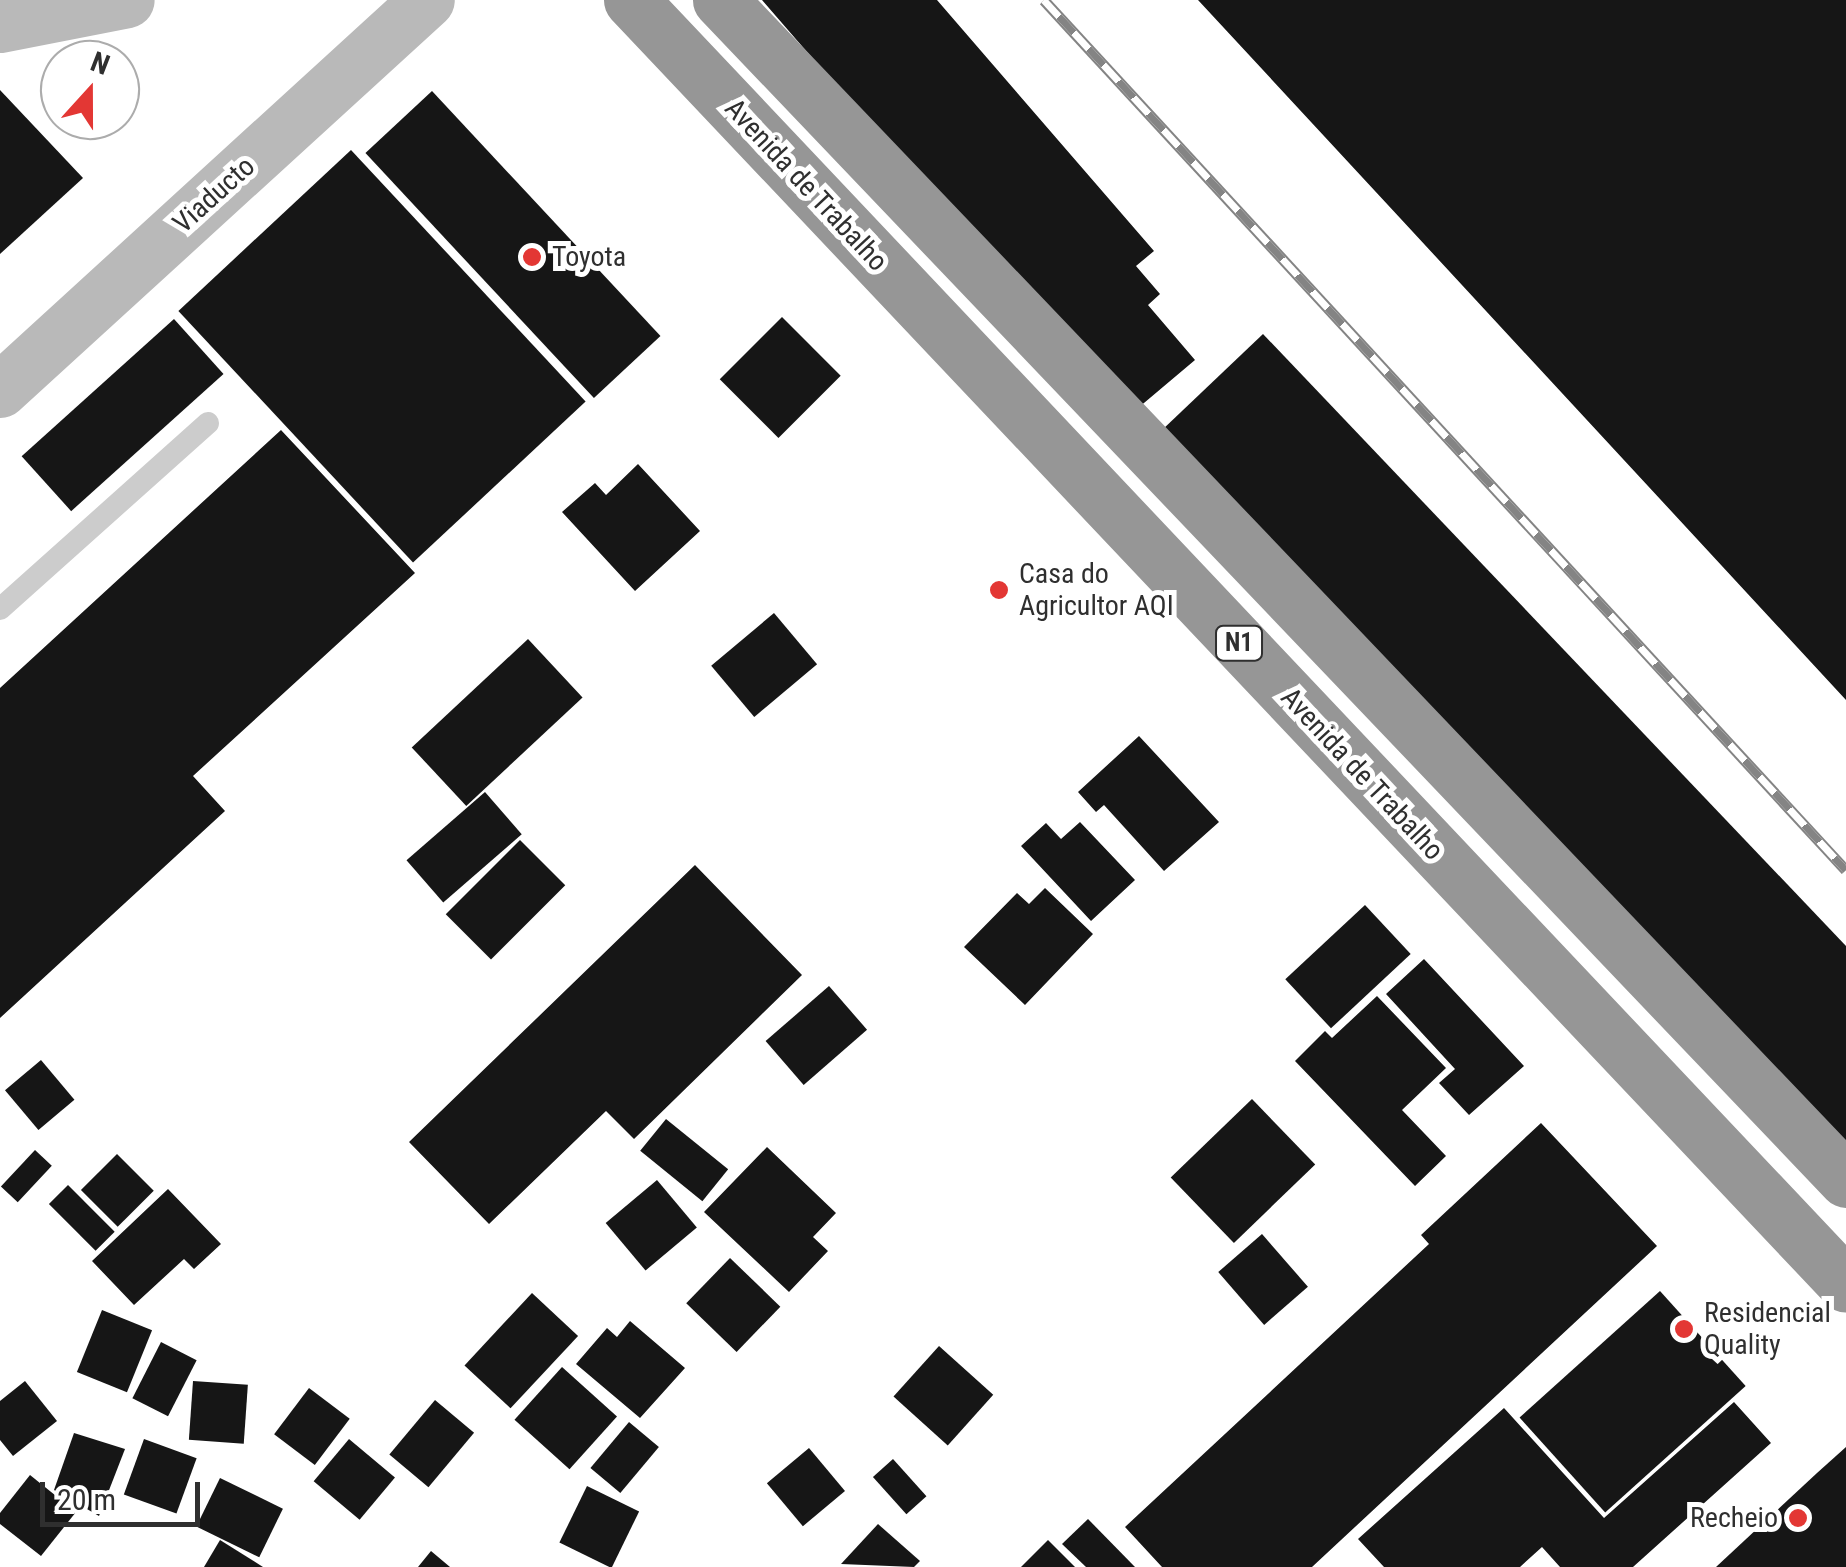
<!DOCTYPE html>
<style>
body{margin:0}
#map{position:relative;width:1846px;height:1567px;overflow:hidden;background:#fff;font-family:"Roboto Condensed",sans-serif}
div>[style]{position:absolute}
.building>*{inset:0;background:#161616;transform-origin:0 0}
.lane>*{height:22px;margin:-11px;padding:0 11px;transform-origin:11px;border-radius:11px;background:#ccc}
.secondary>*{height:55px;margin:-27.5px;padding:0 27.5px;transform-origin:27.5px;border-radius:27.5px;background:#b9b9b9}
.highway>*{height:55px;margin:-27.5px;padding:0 27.5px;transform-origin:27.5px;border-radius:27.5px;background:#969696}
.rail>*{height:11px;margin-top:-5.5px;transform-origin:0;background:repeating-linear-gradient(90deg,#fff 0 22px,#848484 0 44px);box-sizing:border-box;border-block:2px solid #848484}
.dots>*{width:28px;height:28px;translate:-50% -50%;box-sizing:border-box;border:5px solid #fff;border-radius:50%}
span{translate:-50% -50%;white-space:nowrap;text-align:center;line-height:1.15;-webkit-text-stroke:10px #fff;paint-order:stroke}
.shield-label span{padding:2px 8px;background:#fff;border:2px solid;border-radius:8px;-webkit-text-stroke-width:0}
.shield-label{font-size:25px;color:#2f2f2f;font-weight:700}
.street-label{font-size:28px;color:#2f2f2f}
.poi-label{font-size:28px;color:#2f2f2f}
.left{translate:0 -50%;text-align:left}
.right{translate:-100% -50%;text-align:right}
.north{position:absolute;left:40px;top:40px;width:100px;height:100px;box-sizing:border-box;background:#fff;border:2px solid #acacac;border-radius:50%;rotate:21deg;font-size:28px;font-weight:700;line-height:40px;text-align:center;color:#2f2f2f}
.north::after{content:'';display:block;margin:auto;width:35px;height:45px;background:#e33734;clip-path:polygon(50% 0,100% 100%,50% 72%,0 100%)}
.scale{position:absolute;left:40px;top:1482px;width:160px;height:45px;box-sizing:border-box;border:5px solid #2f2f2f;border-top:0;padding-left:12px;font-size:30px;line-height:35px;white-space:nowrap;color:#2f2f2f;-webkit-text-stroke:8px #fff;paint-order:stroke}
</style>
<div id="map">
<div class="building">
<i style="clip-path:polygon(762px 0,937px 0,1154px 251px,1136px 266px,1160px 294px,1148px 305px,1195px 360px,1125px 419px)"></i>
<i style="clip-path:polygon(1198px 0,1846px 0,1846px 700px,1400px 218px)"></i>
<i style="clip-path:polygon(0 90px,83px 178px,0 254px)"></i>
<i style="left:432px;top:91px;width:335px;height:91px;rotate:47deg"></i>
<i style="left:351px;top:150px;width:344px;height:236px;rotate:47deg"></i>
<i style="left:782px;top:317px;width:83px;height:88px;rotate:45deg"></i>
<i style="left:174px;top:319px;width:74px;height:205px;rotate:48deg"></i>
<i style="clip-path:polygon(1263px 334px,1846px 946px,1846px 1149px,1161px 431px)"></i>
<i style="clip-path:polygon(281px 430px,415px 573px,193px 776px,225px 811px,0 1018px,0 688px)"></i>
<i style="clip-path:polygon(638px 464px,700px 531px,635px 591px,562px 512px,595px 483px,606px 495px)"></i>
<i style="left:774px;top:613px;width:67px;height:82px;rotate:50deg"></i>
<i style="left:528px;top:639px;width:80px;height:159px;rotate:47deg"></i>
<i style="clip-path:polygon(1139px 736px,1219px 822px,1164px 871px,1104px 805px,1096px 812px,1078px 792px)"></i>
<i style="left:485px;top:792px;width:56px;height:104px;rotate:49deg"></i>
<i style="clip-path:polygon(1080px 822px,1135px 880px,1091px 921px,1021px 846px,1046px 823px,1061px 839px)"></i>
<i style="left:520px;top:840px;width:64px;height:105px;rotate:45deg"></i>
<i style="clip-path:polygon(695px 865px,802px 975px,634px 1139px,606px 1111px,489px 1224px,409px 1142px)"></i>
<i style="clip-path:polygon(1045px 888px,1093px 934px,1025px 1005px,964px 947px,1017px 893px,1029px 904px)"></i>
<i style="left:1365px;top:905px;width:67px;height:109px;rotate:47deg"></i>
<i style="clip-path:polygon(1424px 959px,1524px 1066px,1469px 1115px,1439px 1083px,1455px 1069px,1386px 994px)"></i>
<i style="left:829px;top:986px;width:58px;height:84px;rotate:49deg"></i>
<i style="clip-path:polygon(1377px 996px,1446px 1068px,1402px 1110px,1446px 1156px,1415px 1186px,1295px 1061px,1325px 1031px,1332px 1038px)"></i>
<i style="left:41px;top:1060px;width:52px;height:47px;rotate:50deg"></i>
<i style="left:1252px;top:1099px;width:91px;height:113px;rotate:46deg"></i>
<i style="left:666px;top:1119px;width:80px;height:41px;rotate:39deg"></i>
<i style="clip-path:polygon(1541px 1123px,1657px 1246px,1312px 1567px,1162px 1567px,1125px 1527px,1429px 1244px,1421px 1235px)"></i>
<i style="clip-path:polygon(767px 1147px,836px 1213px,813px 1237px,828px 1251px,789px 1292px,704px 1212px)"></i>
<i style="left:35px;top:1150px;width:23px;height:50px;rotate:43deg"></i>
<i style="left:117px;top:1154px;width:52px;height:51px;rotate:45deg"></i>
<i style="left:657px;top:1180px;width:62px;height:67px;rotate:50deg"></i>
<i style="left:68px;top:1185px;width:66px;height:27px;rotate:45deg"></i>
<i style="clip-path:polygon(168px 1189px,221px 1244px,194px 1269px,184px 1259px,134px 1305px,92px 1261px)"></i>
<i style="left:1262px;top:1234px;width:70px;height:58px;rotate:49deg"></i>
<i style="left:730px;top:1258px;width:70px;height:63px;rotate:44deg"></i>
<i style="left:1660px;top:1291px;width:128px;height:189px;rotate:48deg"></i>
<i style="left:532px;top:1293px;width:63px;height:99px;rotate:43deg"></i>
<i style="left:102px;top:1310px;width:54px;height:67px;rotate:22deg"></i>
<i style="clip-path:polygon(630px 1321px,685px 1368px,640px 1418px,576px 1364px,607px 1328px,617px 1337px)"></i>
<i style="left:161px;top:1342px;width:40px;height:63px;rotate:27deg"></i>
<i style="left:939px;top:1346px;width:73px;height:68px;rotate:42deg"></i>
<i style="left:562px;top:1367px;width:74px;height:71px;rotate:42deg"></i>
<i style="clip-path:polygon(25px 1381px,57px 1421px,13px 1456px,0 1440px,0 1401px)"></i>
<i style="left:193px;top:1381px;width:55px;height:59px;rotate:4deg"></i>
<i style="left:309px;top:1388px;width:51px;height:58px;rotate:37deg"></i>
<i style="left:435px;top:1400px;width:51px;height:71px;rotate:40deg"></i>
<i style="clip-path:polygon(1734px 1402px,1771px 1443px,1633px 1567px,1560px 1567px,1542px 1547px,1520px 1567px,1384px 1567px,1358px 1539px,1504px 1408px,1604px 1518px)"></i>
<i style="left:629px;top:1422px;width:39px;height:60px;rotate:40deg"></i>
<i style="clip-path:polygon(74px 1433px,125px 1449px,99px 1516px,54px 1490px)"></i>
<i style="left:144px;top:1439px;width:56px;height:59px;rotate:20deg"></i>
<i style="left:349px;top:1439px;width:60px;height:55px;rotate:40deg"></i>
<i style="clip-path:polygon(1846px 1447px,1846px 1567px,1716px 1567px,1817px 1473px)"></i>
<i style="left:809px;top:1448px;width:56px;height:55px;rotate:50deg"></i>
<i style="left:893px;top:1459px;width:50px;height:27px;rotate:48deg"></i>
<i style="clip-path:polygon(30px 1475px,76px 1512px,41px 1556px,0 1524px,0 1513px)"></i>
<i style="left:220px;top:1478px;width:70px;height:54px;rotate:26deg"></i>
<i style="left:587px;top:1486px;width:58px;height:63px;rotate:26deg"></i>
<i style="clip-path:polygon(1088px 1519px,1135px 1567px,1086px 1567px,1062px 1544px)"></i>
<i style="clip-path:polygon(878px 1524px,920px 1561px,914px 1567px,841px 1564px)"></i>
<i style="clip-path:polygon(220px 1540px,263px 1567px,204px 1567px)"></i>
<i style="clip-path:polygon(1048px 1540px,1075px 1567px,1021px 1567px)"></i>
<i style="clip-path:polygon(431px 1551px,450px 1567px,418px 1567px)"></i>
</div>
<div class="lane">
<i style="left:0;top:609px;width:279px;rotate:-41.8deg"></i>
</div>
<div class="secondary">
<i style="left:0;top:25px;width:129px;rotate:-11.1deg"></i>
<i style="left:0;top:390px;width:578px;rotate:-42.41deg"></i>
</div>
<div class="highway">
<i style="left:631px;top:0;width:1768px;rotate:46.6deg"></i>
<i style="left:720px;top:0;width:1631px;rotate:46.34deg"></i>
</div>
<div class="rail">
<i style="left:1044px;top:0;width:1183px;rotate:47.33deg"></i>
</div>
<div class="dots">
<i style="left:532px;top:257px;background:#e33734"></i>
<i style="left:999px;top:590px;background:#e33734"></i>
<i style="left:1684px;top:1329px;background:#e33734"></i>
<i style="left:1798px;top:1518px;background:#e33734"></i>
</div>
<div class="shield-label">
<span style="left:1239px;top:643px">N1</span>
</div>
<div class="street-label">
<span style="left:806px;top:185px;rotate:47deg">Avenida de Trabalho</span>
<span style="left:214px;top:195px;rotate:-42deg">Viaducto</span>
<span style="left:1362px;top:774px;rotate:47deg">Avenida de Trabalho</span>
</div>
<div class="poi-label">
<span class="left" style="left:552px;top:257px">Toyota</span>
<span class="left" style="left:1019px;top:590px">Casa do<br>Agricultor AQI</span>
<span class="left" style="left:1704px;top:1329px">Residencial<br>Quality</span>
<span class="right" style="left:1778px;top:1518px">Recheio</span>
</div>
<div class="north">N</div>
<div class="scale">20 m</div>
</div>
